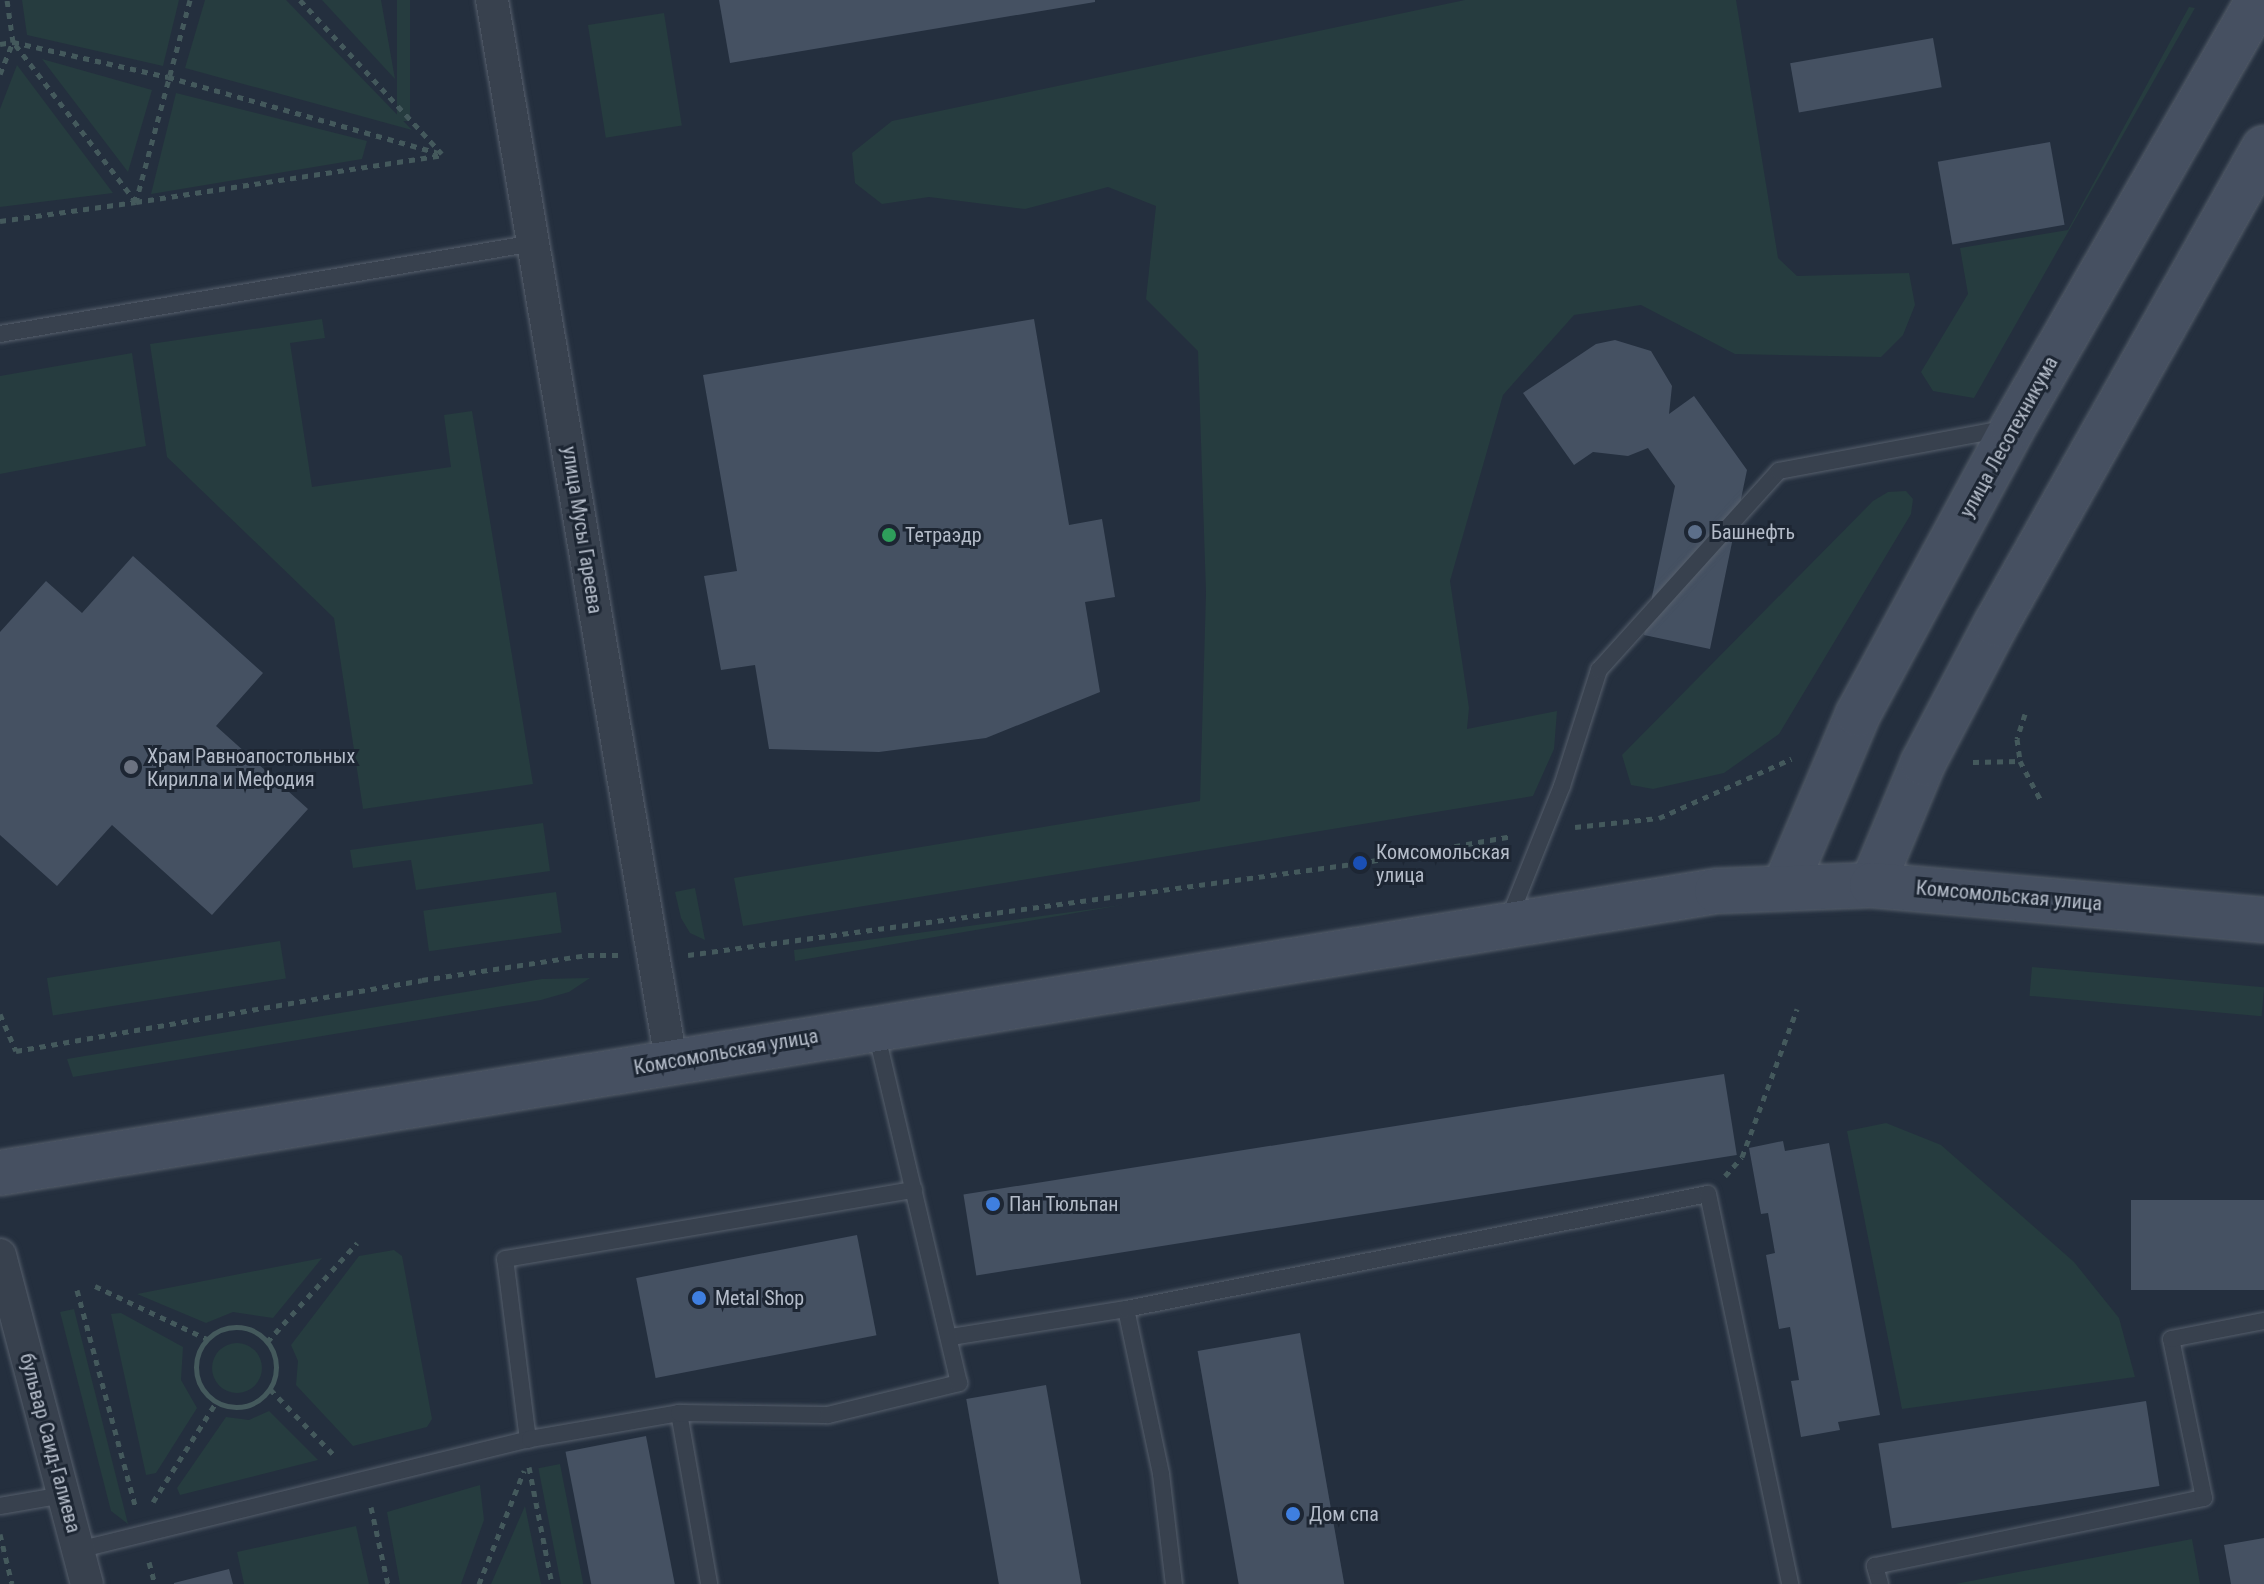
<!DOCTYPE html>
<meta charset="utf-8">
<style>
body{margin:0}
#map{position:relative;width:2264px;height:1584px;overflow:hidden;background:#242f3e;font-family:"Roboto Condensed",sans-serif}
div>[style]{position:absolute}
.green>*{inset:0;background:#263c3f;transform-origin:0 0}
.round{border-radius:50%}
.building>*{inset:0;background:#455162;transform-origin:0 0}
.path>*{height:5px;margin-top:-2.5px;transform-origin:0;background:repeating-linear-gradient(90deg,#44595c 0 6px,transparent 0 12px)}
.path>.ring{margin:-2.5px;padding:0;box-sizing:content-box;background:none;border:5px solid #44595c;border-radius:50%}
.roads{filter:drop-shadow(0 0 2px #565f6c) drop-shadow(0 0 2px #565f6c)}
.service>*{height:16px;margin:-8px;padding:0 8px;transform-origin:8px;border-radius:8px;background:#38414e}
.minor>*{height:32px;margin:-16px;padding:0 16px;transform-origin:16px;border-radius:16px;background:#38414e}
.secondary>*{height:44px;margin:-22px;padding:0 22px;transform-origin:22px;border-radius:22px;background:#465061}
.dots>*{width:22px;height:22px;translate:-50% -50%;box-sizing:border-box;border:4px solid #1d2633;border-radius:50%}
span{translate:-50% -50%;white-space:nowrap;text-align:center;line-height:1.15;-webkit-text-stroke:6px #1d2633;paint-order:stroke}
.street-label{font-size:20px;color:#b4bcc9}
.poi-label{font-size:20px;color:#b4bcc9}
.left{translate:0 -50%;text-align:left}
</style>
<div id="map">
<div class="green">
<i style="clip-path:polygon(22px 0,179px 0,163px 66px,27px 35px)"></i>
<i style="clip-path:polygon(205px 0,286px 0,412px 130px,185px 68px)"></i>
<i style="clip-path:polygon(322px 0,381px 0,395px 79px)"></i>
<i style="left:397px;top:0;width:13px;height:121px"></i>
<i style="clip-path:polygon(1465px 0,1736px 0,1778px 258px,1797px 276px,1909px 273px,1915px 305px,1903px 335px,1881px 357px,1735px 354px,1641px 305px,1574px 315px,1503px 395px,1450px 581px,1469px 708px,1467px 729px,1557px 711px,1554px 749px,1533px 796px,743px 926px,734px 878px,1200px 801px,1206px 593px,1198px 351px,1146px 299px,1156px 206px,1108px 187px,1025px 209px,929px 197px,882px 204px,855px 183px,852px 153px,892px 121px)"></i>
<i style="clip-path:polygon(2189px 7px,2195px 8px,1974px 398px,1933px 391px,1921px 372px,1968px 294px,1960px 248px,2068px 230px)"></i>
<i style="left:664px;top:13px;width:114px;height:77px;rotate:81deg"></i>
<i style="clip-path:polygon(42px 59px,152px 90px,128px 172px)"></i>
<i style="clip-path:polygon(17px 65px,113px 193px,0 207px,0 109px)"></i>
<i style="clip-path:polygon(176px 93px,367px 141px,362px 159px,151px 194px)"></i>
<i style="clip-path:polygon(322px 319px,325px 338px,290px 343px,312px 487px,451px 467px,444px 415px,472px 411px,533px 784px,363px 809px,334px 618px,167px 457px,150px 344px)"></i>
<i style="clip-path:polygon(132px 353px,146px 446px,0 474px,0 376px)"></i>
<i style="clip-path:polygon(1906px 491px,1913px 499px,1911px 514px,1779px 734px,1724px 773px,1653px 789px,1631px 785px,1622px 755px,1873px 501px,1888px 492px)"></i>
<i style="clip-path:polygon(543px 823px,550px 871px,416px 890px,411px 860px,353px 868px,350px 850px)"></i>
<i style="clip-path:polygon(695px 888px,705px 940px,690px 933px,681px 918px,675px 892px)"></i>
<i style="left:556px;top:892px;width:41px;height:134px;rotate:82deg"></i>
<i style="clip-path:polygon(1122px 905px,795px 961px,794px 950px)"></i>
<i style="left:280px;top:941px;width:38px;height:236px;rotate:81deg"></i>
<i style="left:2032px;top:967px;width:233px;height:29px;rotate:5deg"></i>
<i style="clip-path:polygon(590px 978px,569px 992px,541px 1000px,73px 1077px,67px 1059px,542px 979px)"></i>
<i style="clip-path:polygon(1886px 1123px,1941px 1145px,2074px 1262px,2119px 1318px,2135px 1377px,1902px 1409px,1847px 1131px)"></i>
<i style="clip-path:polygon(394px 1250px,402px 1256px,432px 1419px,427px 1427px,353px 1446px,296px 1385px,298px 1361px,291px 1345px,359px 1256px)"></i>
<i style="clip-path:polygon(322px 1258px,273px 1318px,233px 1312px,206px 1323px,137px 1294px)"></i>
<i style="clip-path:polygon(74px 1309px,128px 1524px,111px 1511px,60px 1312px)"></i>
<i style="clip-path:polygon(121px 1313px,183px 1347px,181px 1380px,197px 1408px,156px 1473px,146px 1475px,111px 1314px)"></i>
<i class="round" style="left:212px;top:1343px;width:50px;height:50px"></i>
<i style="clip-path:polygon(269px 1411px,318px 1460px,180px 1495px,177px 1488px,226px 1417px,249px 1420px)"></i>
<i style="left:560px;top:1464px;width:122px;height:22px;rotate:79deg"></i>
<i style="clip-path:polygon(480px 1485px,484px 1520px,461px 1584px,400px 1584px,387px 1512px)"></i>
<i style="clip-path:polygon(525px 1506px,541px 1584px,491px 1584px)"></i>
<i style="clip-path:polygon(356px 1526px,369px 1584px,244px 1584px,237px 1552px)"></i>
<i style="clip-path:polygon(2192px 1539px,2200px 1584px,1955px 1584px)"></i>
</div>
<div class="building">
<i style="clip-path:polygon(719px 0,1095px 0,1095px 2px,730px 63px)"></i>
<i style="left:1933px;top:38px;width:50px;height:145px;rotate:80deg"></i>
<i style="left:2050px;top:142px;width:84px;height:114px;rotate:80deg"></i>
<i style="clip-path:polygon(1034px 319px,1069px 525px,1102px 519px,1115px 597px,1085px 602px,1100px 692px,986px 738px,879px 752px,769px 749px,755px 665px,721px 670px,704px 576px,737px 571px,703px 375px)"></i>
<i style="clip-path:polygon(1615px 340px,1651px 351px,1672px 386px,1669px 414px,1694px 396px,1747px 470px,1710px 649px,1644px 635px,1675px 486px,1648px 448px,1628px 456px,1593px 452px,1574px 465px,1523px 393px,1596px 344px)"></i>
<i style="clip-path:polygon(133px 556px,263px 673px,216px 726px,308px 809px,212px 915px,112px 825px,57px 886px,0 835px,0 632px,46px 581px,82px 613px)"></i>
<i style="left:1724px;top:1074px;width:82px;height:770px;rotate:81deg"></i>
<i style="clip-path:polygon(1783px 1141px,1785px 1151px,1829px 1143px,1880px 1415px,1838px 1422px,1840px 1430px,1801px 1437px,1791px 1381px,1799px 1380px,1790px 1327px,1779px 1329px,1766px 1255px,1775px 1253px,1768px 1213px,1761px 1214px,1749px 1148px)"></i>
<i style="left:2264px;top:1200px;width:90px;height:133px;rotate:90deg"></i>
<i style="left:857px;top:1235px;width:102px;height:225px;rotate:79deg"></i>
<i style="left:1300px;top:1333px;width:255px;height:104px;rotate:80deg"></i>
<i style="left:1046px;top:1385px;width:202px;height:81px;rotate:80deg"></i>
<i style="left:2146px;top:1401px;width:86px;height:271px;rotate:81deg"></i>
<i style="left:646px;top:1436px;width:151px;height:82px;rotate:79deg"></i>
<i style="clip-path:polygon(2264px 1538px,2264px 1584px,2231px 1584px,2224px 1545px)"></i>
<i style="clip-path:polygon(229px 1569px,233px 1584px,174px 1584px,174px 1583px)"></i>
</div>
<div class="path">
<i style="left:190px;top:0;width:209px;rotate:105deg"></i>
<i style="left:136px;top:202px;width:311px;rotate:-8.7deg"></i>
<i style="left:300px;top:0;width:209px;rotate:47.3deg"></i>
<i style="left:13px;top:42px;width:159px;rotate:12.7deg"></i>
<i style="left:168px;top:77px;width:280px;rotate:15.7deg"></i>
<i style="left:0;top:44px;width:13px;rotate:-9deg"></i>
<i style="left:13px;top:42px;width:42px;rotate:-98.1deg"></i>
<i style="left:0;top:74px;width:35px;rotate:-68deg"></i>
<i style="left:0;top:221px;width:137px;rotate:-8deg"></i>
<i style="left:136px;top:202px;width:200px;rotate:-127.5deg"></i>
<i style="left:2025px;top:714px;width:26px;rotate:108deg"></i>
<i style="left:2017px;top:739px;width:22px;rotate:82deg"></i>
<i style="left:2020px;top:761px;width:43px;rotate:62.2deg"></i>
<i style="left:1973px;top:762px;width:47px;rotate:-1.2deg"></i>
<i style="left:1575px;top:827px;width:84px;rotate:-6.1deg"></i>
<i style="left:1659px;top:818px;width:145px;rotate:-24.1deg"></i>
<i style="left:688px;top:955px;width:678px;rotate:-7.8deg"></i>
<i style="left:1360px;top:863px;width:155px;rotate:-10deg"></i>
<i style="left:0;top:1014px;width:40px;rotate:66.6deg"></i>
<i style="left:16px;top:1051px;width:412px;rotate:-9.9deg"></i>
<i style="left:422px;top:980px;width:168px;rotate:-8.6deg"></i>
<i style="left:588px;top:955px;width:30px"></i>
<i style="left:1725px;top:1176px;width:25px;rotate:-48deg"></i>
<i style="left:1742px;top:1157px;width:158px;rotate:-69.6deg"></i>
<i style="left:95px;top:1286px;width:124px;rotate:25.3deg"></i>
<i style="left:77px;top:1290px;width:227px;rotate:74.9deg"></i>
<i class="ring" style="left:196px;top:1327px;width:75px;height:75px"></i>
<i style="left:267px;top:1342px;width:134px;rotate:-47.7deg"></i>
<i style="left:270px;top:1389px;width:95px;rotate:45.9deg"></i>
<i style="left:529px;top:1467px;width:119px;rotate:78.9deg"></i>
<i style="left:153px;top:1502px;width:120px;rotate:-57.6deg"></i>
<i style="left:371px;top:1507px;width:79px;rotate:77.6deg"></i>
<i style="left:0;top:1534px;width:51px;rotate:76.5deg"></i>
<i style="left:149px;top:1562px;width:23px;rotate:75deg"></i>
<i style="left:479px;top:1584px;width:122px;rotate:-68.3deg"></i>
</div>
<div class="roads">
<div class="service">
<i style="left:0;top:334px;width:542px;rotate:-9.67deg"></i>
<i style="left:1508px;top:921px;width:145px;rotate:-68.2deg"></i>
<i style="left:1562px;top:786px;width:122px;rotate:-72.3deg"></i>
<i style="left:1599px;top:670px;width:268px;rotate:-47.9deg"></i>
<i style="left:1779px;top:471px;width:229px;rotate:-10.6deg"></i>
<i style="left:1126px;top:1309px;width:169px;rotate:78deg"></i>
<i style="left:1161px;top:1474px;width:111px;rotate:83.3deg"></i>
<i style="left:951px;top:1337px;width:177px;rotate:-9.1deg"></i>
<i style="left:1126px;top:1309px;width:593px;rotate:-11.18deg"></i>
<i style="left:1708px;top:1194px;width:399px;rotate:78.1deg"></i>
<i style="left:679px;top:1413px;width:174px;rotate:80deg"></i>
<i style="left:528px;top:1440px;width:182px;rotate:-97.2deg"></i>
<i style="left:505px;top:1259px;width:415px;rotate:-9.6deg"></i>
<i style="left:0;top:1506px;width:65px;rotate:-9.8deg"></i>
<i style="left:78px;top:1550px;width:465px;rotate:-13.8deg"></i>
<i style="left:530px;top:1439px;width:151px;rotate:-9.9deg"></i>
<i style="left:679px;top:1413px;width:149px;rotate:0.8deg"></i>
<i style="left:828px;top:1415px;width:135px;rotate:-13.7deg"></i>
<i style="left:959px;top:1383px;width:361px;rotate:-103.3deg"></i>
<i style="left:1880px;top:1584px;width:19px;rotate:-106deg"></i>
<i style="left:1875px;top:1566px;width:336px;rotate:-11.7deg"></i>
<i style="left:2204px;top:1498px;width:162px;rotate:-101.7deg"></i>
<i style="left:2171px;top:1339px;width:95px;rotate:-11deg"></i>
</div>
<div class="minor">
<i style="left:492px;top:0;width:1076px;rotate:80.42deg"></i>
<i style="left:0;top:1255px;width:340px;rotate:75.2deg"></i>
</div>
<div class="secondary">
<i style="left:1872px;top:885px;width:132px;rotate:-67.3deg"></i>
<i style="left:1923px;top:763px;width:157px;rotate:-62.3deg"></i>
<i style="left:1996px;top:624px;width:546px;rotate:-60.62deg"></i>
<i style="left:1785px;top:886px;width:187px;rotate:-67deg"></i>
<i style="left:1858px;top:714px;width:326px;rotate:-61.6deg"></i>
<i style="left:2013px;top:427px;width:493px;rotate:-60.1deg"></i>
<i style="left:0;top:1173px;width:1740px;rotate:-9.33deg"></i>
<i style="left:1717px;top:891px;width:155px;rotate:-2.2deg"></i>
<i style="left:1872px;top:885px;width:394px;rotate:5.1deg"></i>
</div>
</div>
<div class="dots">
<i style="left:1695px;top:532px;background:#5c6f8a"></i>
<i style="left:889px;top:535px;background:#2e9e5b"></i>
<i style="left:131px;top:767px;background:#6b7280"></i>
<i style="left:1360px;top:863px;background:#1a4fb4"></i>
<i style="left:993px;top:1204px;background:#3f7fe0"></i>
<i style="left:699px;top:1298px;background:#3f7fe0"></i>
<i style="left:1293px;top:1514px;background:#3f7fe0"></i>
</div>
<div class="street-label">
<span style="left:2009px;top:437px;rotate:-61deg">улица Лесотехникума</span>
<span style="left:582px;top:530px;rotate:81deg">улица Мусы Гареева</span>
<span style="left:2009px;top:896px;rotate:5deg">Комсомольская улица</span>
<span style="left:726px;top:1052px;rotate:-10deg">Комсомольская улица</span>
<span style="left:50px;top:1443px;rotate:75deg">бульвар Саид-Галиева</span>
</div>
<div class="poi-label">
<span class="left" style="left:1711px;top:532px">Башнефть</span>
<span class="left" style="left:905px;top:535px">Тетраэдр</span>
<span class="left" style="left:147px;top:768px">Храм Равноапостольных<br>Кирилла и Мефодия</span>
<span class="left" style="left:1376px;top:864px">Комсомольская<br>улица</span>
<span class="left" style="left:1009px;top:1204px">Пан Тюльпан</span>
<span class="left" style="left:715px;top:1298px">Metal Shop</span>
<span class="left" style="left:1309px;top:1514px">Дом спа</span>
</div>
</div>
